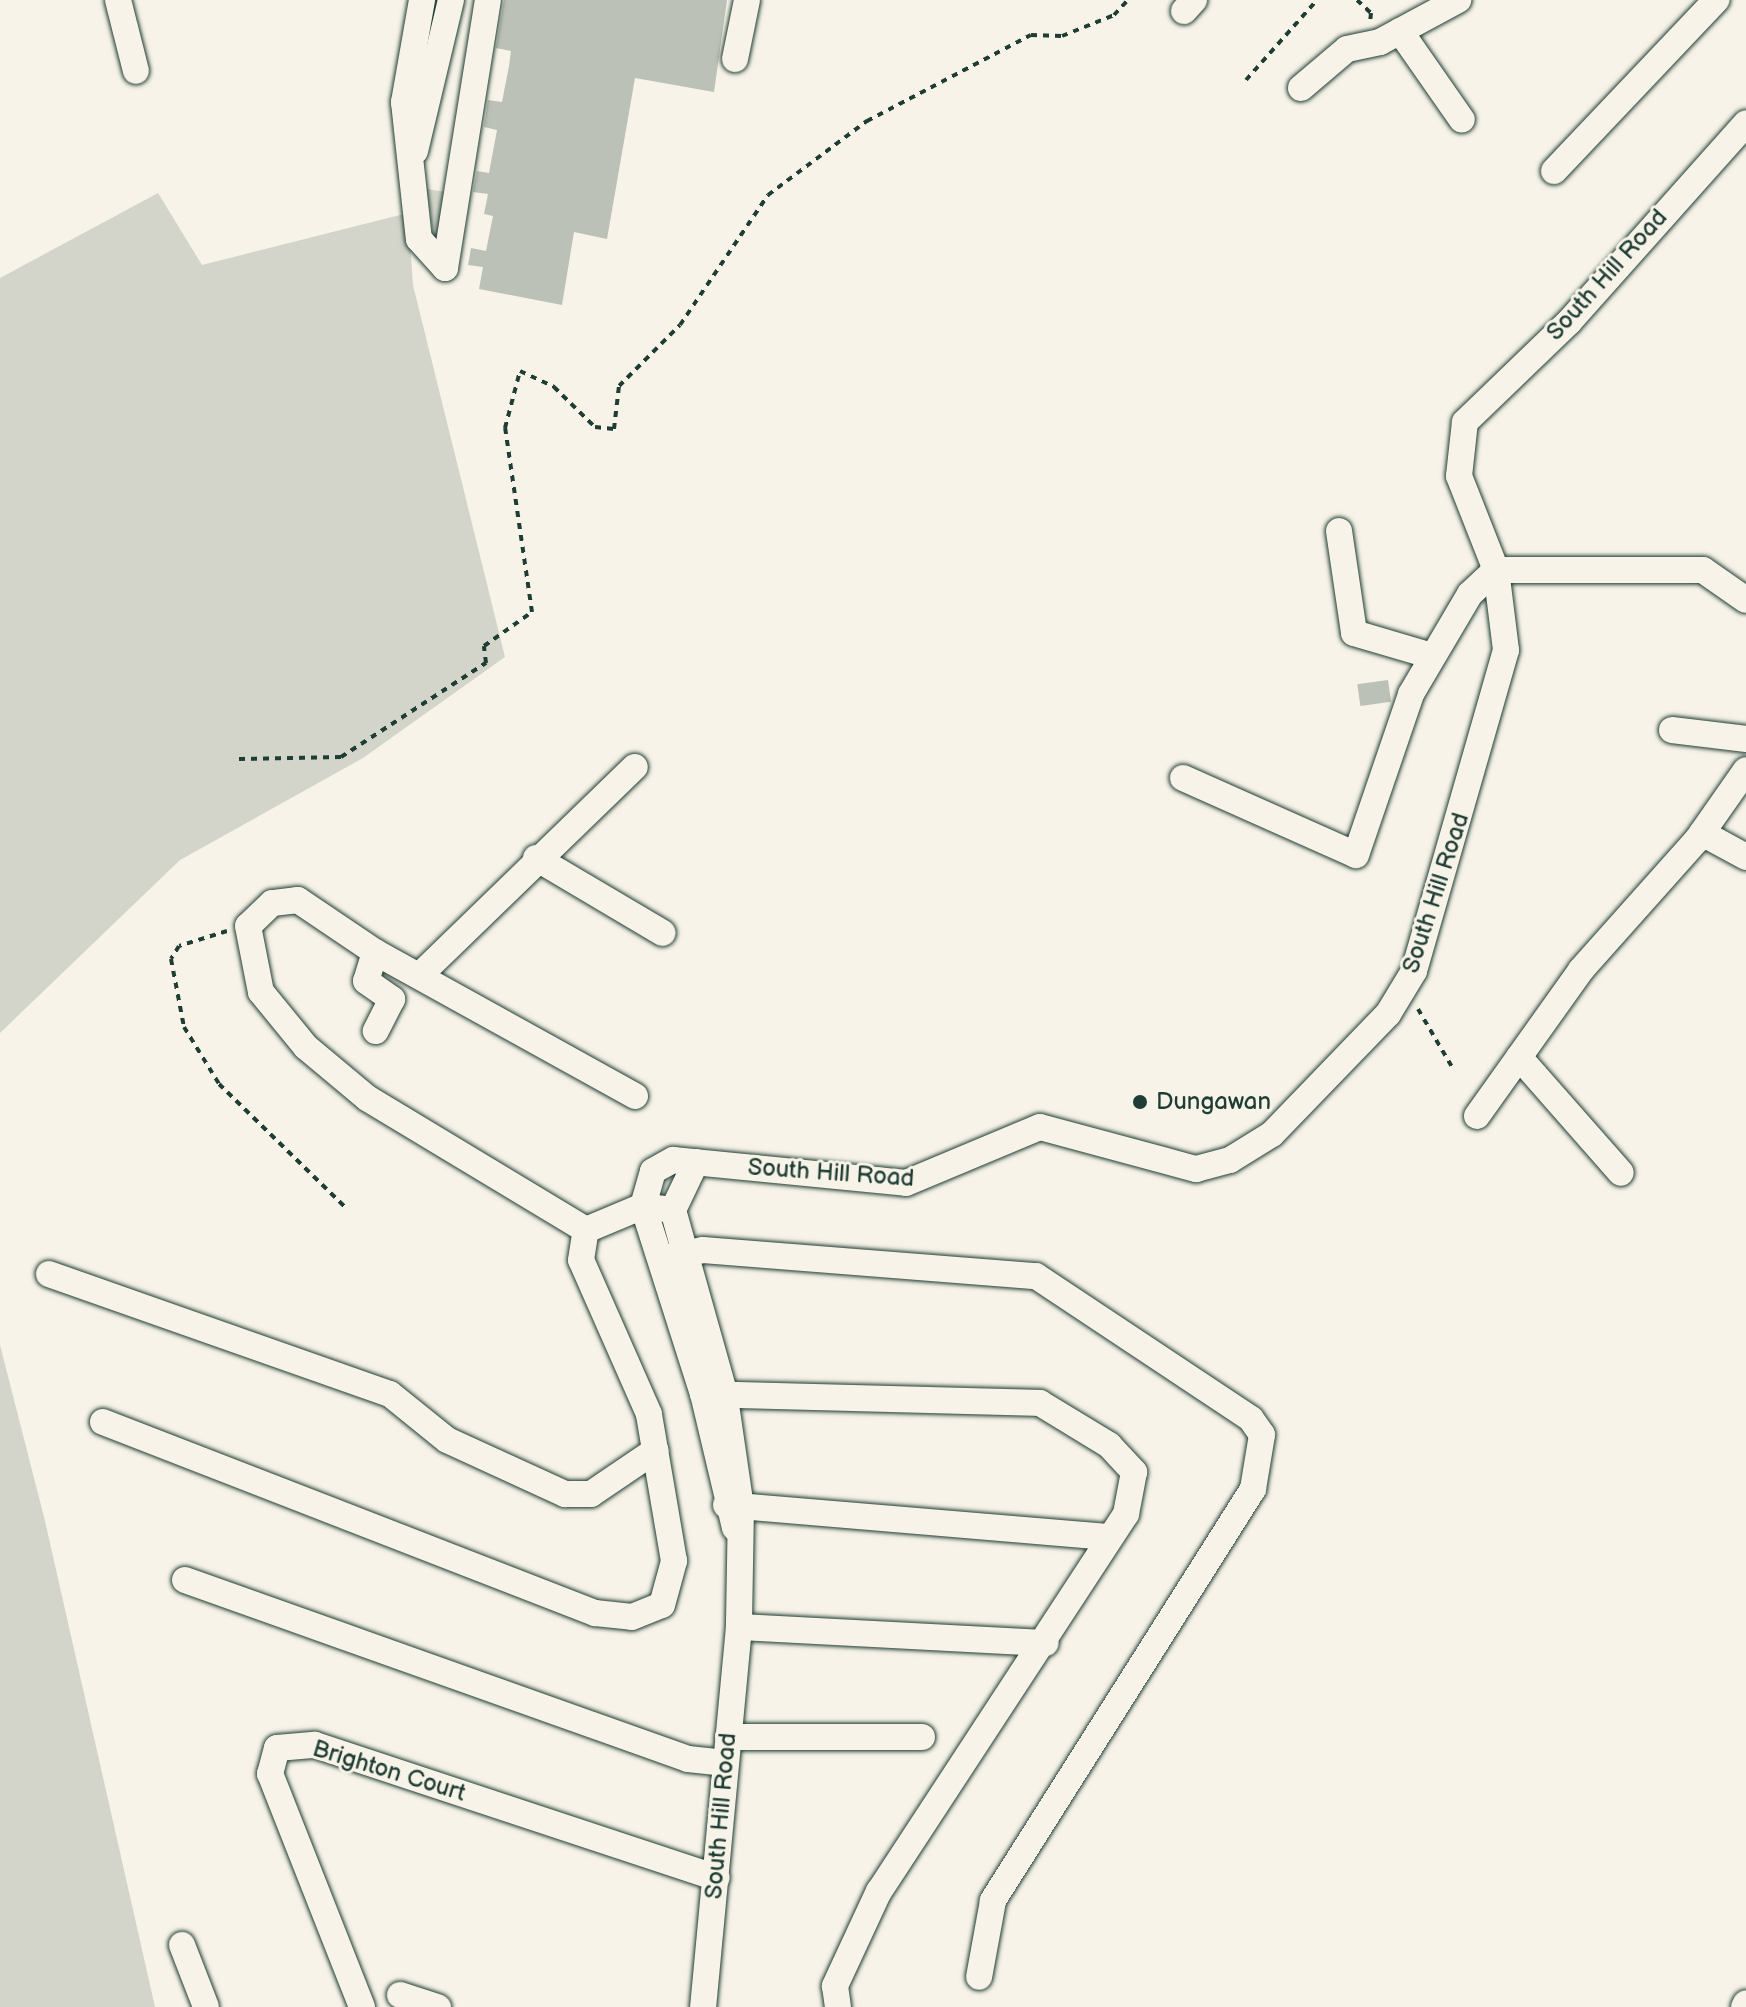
<!DOCTYPE html>
<style>
body{margin:0}
#map{position:relative;width:1746px;height:2007px;overflow:hidden;background:#f7f3e8;font-family:"Balsamiq Sans",sans-serif}
div>[style]{position:absolute}
.green>*{inset:0;background:#d3d5ca}
.building>*{inset:0;background:#bbc1b6;transform-origin:0 0}
.path>*{height:4px;margin-top:-2px;transform-origin:0;background:repeating-linear-gradient(90deg,#1f3d34 0 6px,transparent 0 12px)}
.roads{filter:drop-shadow(0 0 2px #1f3d34) drop-shadow(0 0 2px #1f3d34)}
.minor>*{height:26px;margin:-13px;padding:0 13px;transform-origin:13px;border-radius:13px;background:#f7f3e8}
.dots>*{width:22px;height:22px;translate:-50% -50%;box-sizing:border-box;border:4px solid #f7f3e8;border-radius:50%}
span{translate:-50% -50%;white-space:nowrap;text-align:center;line-height:1.15;-webkit-text-stroke:6px #f7f3e8;paint-order:stroke}
.street-label{font-size:24px;color:#1f3d34}
.poi-label{font-size:24px;color:#1f3d34}
.left{translate:0 -50%;text-align:left}
</style>
<div id="map">
<div class="green">
<i style="clip-path:polygon(427px 189px,446px 192px,435px 251px)"></i>
<i style="clip-path:polygon(158px 193px,202px 265px,408px 213px,413px 285px,505px 657px,363px 758px,180px 860px,0 1033px,0 278px)"></i>
<i style="clip-path:polygon(0 1345px,45px 1521px,155px 2007px,0 2007px)"></i>
</div>
<div class="building">
<i style="clip-path:polygon(504px 0,727px 0,714px 92px,635px 78px,607px 239px,574px 232px,562px 305px,479px 289px,483px 267px,468px 265px,471px 248px,486px 251px,493px 216px,484px 214px,488px 194px,473px 192px,477px 171px,489px 173px,497px 130px,484px 127px,488px 100px,502px 102px,509px 66px,511px 51px,496px 48px)"></i>
<i style="left:1388px;top:680px;width:22px;height:31px;rotate:82deg"></i>
</div>
<div class="path">
<i style="left:1357px;top:0;width:19px;rotate:43deg"></i>
<i style="left:1371px;top:13px;width:10px;rotate:96deg"></i>
<i style="left:1246px;top:80px;width:107px;rotate:-48.4deg"></i>
<i style="left:239px;top:759px;width:102px;rotate:-1.1deg"></i>
<i style="left:341px;top:757px;width:173px;rotate:-33deg"></i>
<i style="left:486px;top:663px;width:17px;rotate:-97deg"></i>
<i style="left:484px;top:646px;width:59px;rotate:-35.3deg"></i>
<i style="left:532px;top:612px;width:186px;rotate:-98.3deg"></i>
<i style="left:505px;top:428px;width:59px;rotate:-75.3deg"></i>
<i style="left:520px;top:371px;width:38px;rotate:25deg"></i>
<i style="left:554px;top:387px;width:57px;rotate:44.3deg"></i>
<i style="left:595px;top:427px;width:19px;rotate:6deg"></i>
<i style="left:614px;top:429px;width:43px;rotate:-83.4deg"></i>
<i style="left:619px;top:386px;width:86px;rotate:-45deg"></i>
<i style="left:680px;top:325px;width:157px;rotate:-55.9deg"></i>
<i style="left:768px;top:195px;width:124px;rotate:-36.8deg"></i>
<i style="left:867px;top:121px;width:185px;rotate:-27.7deg"></i>
<i style="left:1031px;top:35px;width:31px;rotate:2deg"></i>
<i style="left:1062px;top:36px;width:56px;rotate:-22deg"></i>
<i style="left:1114px;top:15px;width:21px;rotate:-47deg"></i>
<i style="left:227px;top:931px;width:50px;rotate:162.6deg"></i>
<i style="left:179px;top:946px;width:15px;rotate:122deg"></i>
<i style="left:171px;top:959px;width:69px;rotate:79.2deg"></i>
<i style="left:184px;top:1027px;width:67px;rotate:58.4deg"></i>
<i style="left:219px;top:1084px;width:175px;rotate:44.3deg"></i>
<i style="left:1418px;top:1009px;width:67px;rotate:59.6deg"></i>
</div>
<div class="roads">
<div class="minor">
<i style="left:118px;top:0;width:73px;rotate:75.8deg"></i>
<i style="left:422px;top:0;width:104px;rotate:100deg"></i>
<i style="left:404px;top:102px;width:138px;rotate:83.8deg"></i>
<i style="left:419px;top:239px;width:39px;rotate:48deg"></i>
<i style="left:1184px;top:11px;width:15px;rotate:-48deg"></i>
<i style="left:1400px;top:31px;width:108px;rotate:55.1deg"></i>
<i style="left:735px;top:59px;width:60px;rotate:-78.5deg"></i>
<i style="left:1301px;top:88px;width:60px;rotate:-40.3deg"></i>
<i style="left:1347px;top:49px;width:34px;rotate:-12deg"></i>
<i style="left:1380px;top:42px;width:89px;rotate:-28.3deg"></i>
<i style="left:415px;top:151px;width:155px;rotate:-76.6deg"></i>
<i style="left:1554px;top:171px;width:236px;rotate:-46.5deg"></i>
<i style="left:445px;top:268px;width:271px;rotate:-80.9deg"></i>
<i style="left:1339px;top:531px;width:103px;rotate:81.6deg"></i>
<i style="left:1354px;top:633px;width:81px;rotate:16.4deg"></i>
<i style="left:1672px;top:730px;width:75px;rotate:6.9deg"></i>
<i style="left:1183px;top:778px;width:189px;rotate:24deg"></i>
<i style="left:1356px;top:855px;width:170px;rotate:-71.1deg"></i>
<i style="left:1411px;top:694px;width:116px;rotate:-59.5deg"></i>
<i style="left:1470px;top:594px;width:35px;rotate:-43deg"></i>
<i style="left:1496px;top:570px;width:207px"></i>
<i style="left:1703px;top:570px;width:52px;rotate:34.9deg"></i>
<i style="left:1702px;top:833px;width:50px;rotate:28.6deg"></i>
<i style="left:536px;top:858px;width:147px;rotate:30.6deg"></i>
<i style="left:375px;top:952px;width:30px;rotate:107deg"></i>
<i style="left:366px;top:981px;width:32px;rotate:35deg"></i>
<i style="left:392px;top:999px;width:36px;rotate:117deg"></i>
<i style="left:420px;top:975px;width:299px;rotate:-44.1deg"></i>
<i style="left:1519px;top:1057px;width:154px;rotate:48.7deg"></i>
<i style="left:635px;top:1096px;width:297px;rotate:-151deg"></i>
<i style="left:375px;top:952px;width:93px;rotate:-146deg"></i>
<i style="left:298px;top:900px;width:26px;rotate:173deg"></i>
<i style="left:272px;top:903px;width:33px;rotate:136deg"></i>
<i style="left:248px;top:926px;width:67px;rotate:78.9deg"></i>
<i style="left:261px;top:992px;width:71px;rotate:50.7deg"></i>
<i style="left:306px;top:1047px;width:80px;rotate:39.9deg"></i>
<i style="left:367px;top:1098px;width:256px;rotate:31.1deg"></i>
<i style="left:586px;top:1230px;width:62px;rotate:-22.8deg"></i>
<i style="left:643px;top:1206px;width:30px;rotate:8deg"></i>
<i style="left:1477px;top:1116px;width:179px;rotate:-54.5deg"></i>
<i style="left:1581px;top:970px;width:174px;rotate:-48.3deg"></i>
<i style="left:1697px;top:840px;width:85px;rotate:-55deg"></i>
<i style="left:696px;top:1162px;width:53px;rotate:115.6deg"></i>
<i style="left:673px;top:1210px;width:188px;rotate:74.3deg"></i>
<i style="left:724px;top:1391px;width:117px;rotate:81.7deg"></i>
<i style="left:741px;top:1507px;width:120px;rotate:91deg"></i>
<i style="left:739px;top:1627px;width:382px;rotate:95.4deg"></i>
<i style="left:661px;top:1259px;width:43px;rotate:-12.1deg"></i>
<i style="left:703px;top:1250px;width:334px;rotate:4.5deg"></i>
<i style="left:1036px;top:1276px;width:258px;rotate:33.6deg"></i>
<i style="left:1251px;top:1419px;width:19px;rotate:55deg"></i>
<i style="left:1262px;top:1435px;width:55px;rotate:99.5deg"></i>
<i style="left:1253px;top:1489px;width:487px;rotate:122.3deg"></i>
<i style="left:993px;top:1901px;width:77px;rotate:100.4deg"></i>
<i style="left:49px;top:1274px;width:361px;rotate:19.4deg"></i>
<i style="left:390px;top:1394px;width:73px;rotate:38.9deg"></i>
<i style="left:447px;top:1440px;width:130px;rotate:24.6deg"></i>
<i style="left:565px;top:1494px;width:26px"></i>
<i style="left:591px;top:1494px;width:78px;rotate:-34.1deg"></i>
<i style="left:703px;top:1394px;width:337px;rotate:1.5deg"></i>
<i style="left:1040px;top:1403px;width:81px;rotate:31.3deg"></i>
<i style="left:1109px;top:1445px;width:37px;rotate:47deg"></i>
<i style="left:1134px;top:1472px;width:43px;rotate:100.8deg"></i>
<i style="left:1126px;top:1514px;width:451px;rotate:123.2deg"></i>
<i style="left:879px;top:1891px;width:105px;rotate:114.9deg"></i>
<i style="left:835px;top:1986px;width:21px;rotate:82deg"></i>
<i style="left:103px;top:1422px;width:528px;rotate:21.22deg"></i>
<i style="left:595px;top:1613px;width:37px;rotate:6deg"></i>
<i style="left:632px;top:1617px;width:32px;rotate:-22deg"></i>
<i style="left:662px;top:1605px;width:46px;rotate:-74.7deg"></i>
<i style="left:674px;top:1561px;width:149px;rotate:-99.7deg"></i>
<i style="left:649px;top:1414px;width:168px;rotate:-113.8deg"></i>
<i style="left:581px;top:1260px;width:30px;rotate:-81deg"></i>
<i style="left:726px;top:1505px;width:385px;rotate:4.8deg"></i>
<i style="left:735px;top:1528px;width:138px;rotate:-103.4deg"></i>
<i style="left:703px;top:1394px;width:197px;rotate:-107.7deg"></i>
<i style="left:643px;top:1206px;width:36px;rotate:-74deg"></i>
<i style="left:653px;top:1171px;width:23px;rotate:-29deg"></i>
<i style="left:673px;top:1160px;width:234px;rotate:5.6deg"></i>
<i style="left:906px;top:1183px;width:145px;rotate:-22.7deg"></i>
<i style="left:1040px;top:1127px;width:162px;rotate:15.1deg"></i>
<i style="left:1196px;top:1169px;width:35px;rotate:-15deg"></i>
<i style="left:1230px;top:1160px;width:49px;rotate:-31.8deg"></i>
<i style="left:1272px;top:1134px;width:167px;rotate:-46deg"></i>
<i style="left:1388px;top:1014px;width:50px;rotate:-58.8deg"></i>
<i style="left:1414px;top:971px;width:334px;rotate:-74deg"></i>
<i style="left:1506px;top:650px;width:81px;rotate:-97.1deg"></i>
<i style="left:1496px;top:570px;width:101px;rotate:-111.5deg"></i>
<i style="left:1459px;top:476px;width:54px;rotate:-83.7deg"></i>
<i style="left:1465px;top:422px;width:144px;rotate:-43.9deg"></i>
<i style="left:1569px;top:322px;width:266px;rotate:-48.3deg"></i>
<i style="left:185px;top:1580px;width:534px;rotate:19.59deg"></i>
<i style="left:688px;top:1759px;width:38px;rotate:6deg"></i>
<i style="left:739px;top:1627px;width:307px;rotate:3deg"></i>
<i style="left:728px;top:1737px;width:194px"></i>
<i style="left:182px;top:1945px;width:66px;rotate:68.8deg"></i>
<i style="left:400px;top:1995px;width:40px;rotate:18deg"></i>
<i style="left:362px;top:2007px;width:251px;rotate:-111.5deg"></i>
<i style="left:270px;top:1774px;width:27px;rotate:-75deg"></i>
<i style="left:277px;top:1748px;width:38px;rotate:-5deg"></i>
<i style="left:315px;top:1745px;width:423px;rotate:18.3deg"></i>
<i style="left:1744px;top:2007px;width:4px;rotate:-63deg"></i>
</div>
</div>
<div class="dots">
<i style="left:1140px;top:1102px;background:#1f3d34"></i>
</div>
<div class="street-label">
<span style="left:1607px;top:275px;rotate:-48deg">South Hill Road</span>
<span style="left:1436px;top:893px;rotate:-72deg">South Hill Road</span>
<span style="left:831px;top:1173px;rotate:4deg">South Hill Road</span>
<span style="left:389px;top:1771px;rotate:17deg">Brighton Court</span>
<span style="left:721px;top:1816px;rotate:-85deg">South Hill Road</span>
</div>
<div class="poi-label">
<span class="left" style="left:1156px;top:1102px">Dungawan</span>
</div>
</div>
